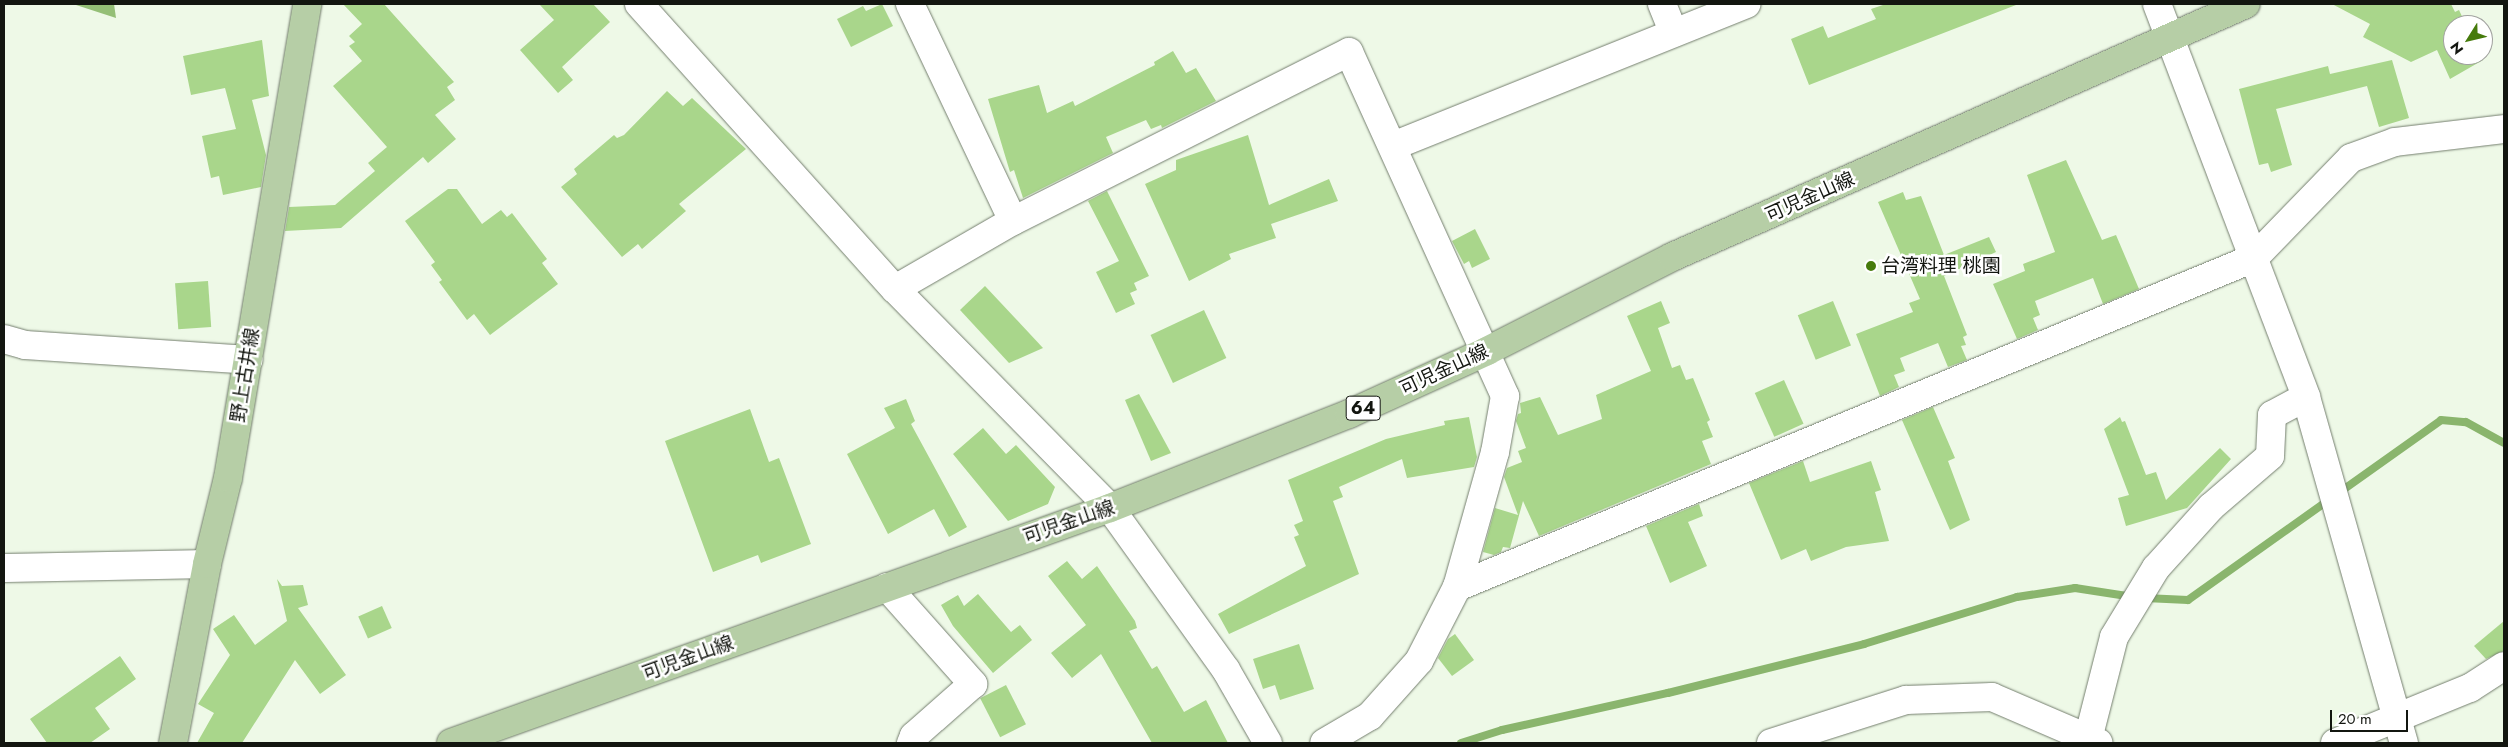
<!DOCTYPE html>
<meta charset="utf-8">
<style>
body{margin:0}
#map{position:relative;width:2508px;height:747px;overflow:hidden;background:#eef9e7;font-family:Jost,"Noto Sans JP",sans-serif}
div>[style]{position:absolute}
.forest>*{inset:0;background:#94bf76}
.stream>*{height:8px;margin:-4px;padding:0 4px;transform-origin:4px;border-radius:4px;background:#8ab56d}
.building>*{inset:0;background:#a9d68b;transform-origin:0 0}
.roads{filter:drop-shadow(0 0 1px #747e6e) drop-shadow(0 0 1px #747e6e)}
.minor>*{height:28px;margin:-14px;padding:0 14px;transform-origin:14px;border-radius:14px;background:#fff}
.major>*{height:28px;margin:-14px;padding:0 14px;transform-origin:14px;border-radius:14px;background:#b6cea6}
.dots>*{width:14px;height:14px;translate:-50% -50%;box-sizing:border-box;border:2px solid #fff;border-radius:50%}
span{translate:-50% -50%;white-space:nowrap;text-align:center;line-height:1.15;-webkit-text-stroke:5px #fff;paint-order:stroke}
.shield-label span{padding:1px 4px;background:#fff;border:1px solid;border-radius:4px;-webkit-text-stroke-width:0}
.shield-label{font-size:18px;color:#131610;font-weight:700}
.street-label{font-size:19px;color:#131610}
.poi-label{font-size:19px;color:#131610}
.left{translate:0 -50%;text-align:left}
.frame{position:absolute;inset:0;border:5px solid #131610;pointer-events:none}
.north{position:absolute;left:2443px;top:15px;width:50px;height:50px;box-sizing:border-box;background:#fff;border:1px solid #a1a29f;border-radius:50%;rotate:234deg;font-size:14px;font-weight:700;line-height:20px;text-align:center;color:#131610}
.north::after{content:'';display:block;margin:auto;width:18px;height:22px;background:#467b0c;clip-path:polygon(50% 0,100% 100%,50% 72%,0 100%)}
.scale{position:absolute;left:2330px;top:710px;width:78px;height:22px;box-sizing:border-box;border:2px solid #131610;border-top:0;padding-left:6px;font-size:15px;line-height:18px;white-space:nowrap;color:#131610;-webkit-text-stroke:4px #fff;paint-order:stroke}
</style>
<div id="map">
<div class="forest">
<i style="clip-path:polygon(73px 4px,114px 4px,116px 18px)"></i>
</div>
<div class="stream">
<i style="left:2145px;top:598px;width:43px;rotate:2.7deg"></i>
<i style="left:2188px;top:600px;width:310px;rotate:-35.4deg"></i>
<i style="left:2441px;top:420px;width:25px;rotate:5deg"></i>
<i style="left:2466px;top:422px;width:43px;rotate:28.9deg"></i>
<i style="left:1461px;top:743px;width:43px;rotate:-17.6deg"></i>
<i style="left:1502px;top:730px;width:170px;rotate:-12.6deg"></i>
<i style="left:1668px;top:693px;width:202px;rotate:-14deg"></i>
<i style="left:1864px;top:644px;width:160px;rotate:-17.1deg"></i>
<i style="left:2017px;top:597px;width:59px;rotate:-8.8deg"></i>
<i style="left:2075px;top:588px;width:59px;rotate:8.8deg"></i>
</div>
<div class="building">
<i style="clip-path:polygon(343px 4px,384px 4px,454px 82px,447px 87px,455px 100px,435px 115px,456px 139px,428px 163px,423px 157px,341px 228px,285px 231px,289px 207px,335px 205px,375px 171px,368px 163px,387px 147px,333px 86px,362px 61px,349px 46px,355px 42px,349px 36px,362px 24px)"></i>
<i style="clip-path:polygon(539px 4px,593px 4px,610px 22px,562px 67px,573px 80px,558px 93px,520px 50px,554px 20px)"></i>
<i style="clip-path:polygon(882px 4px,893px 26px,851px 47px,837px 19px,863px 6px,866px 11px)"></i>
<i style="clip-path:polygon(1886px 4px,2016px 4px,2016px 5px,1809px 85px,1791px 39px,1823px 26px,1828px 38px,1876px 19px,1871px 9px)"></i>
<i style="clip-path:polygon(2332px 4px,2451px 4px,2455px 12px,2459px 10px,2466px 25px,2453px 25px,2453px 55px,2480px 55px,2483px 60px,2450px 79px,2437px 50px,2411px 62px,2363px 37px,2370px 24px)"></i>
<i style="clip-path:polygon(262px 40px,269px 96px,252px 100px,266px 155px,261px 187px,223px 195px,219px 176px,211px 178px,202px 136px,236px 129px,225px 88px,191px 95px,183px 56px)"></i>
<i style="clip-path:polygon(1173px 51px,1186px 73px,1196px 68px,1216px 101px,1162px 128px,1161px 125px,1151px 129px,1146px 120px,1106px 137px,1113px 153px,1023px 198px,1014px 170px,1010px 172px,988px 99px,1039px 85px,1047px 113px,1073px 101px,1075px 106px,1155px 65px,1154px 62px)"></i>
<i style="clip-path:polygon(2392px 60px,2409px 118px,2379px 127px,2367px 86px,2276px 109px,2292px 165px,2271px 172px,2268px 163px,2259px 165px,2239px 89px,2328px 66px,2330px 74px)"></i>
<i style="clip-path:polygon(667px 91px,683px 106px,692px 98px,746px 149px,679px 204px,686px 211px,642px 249px,638px 244px,622px 257px,561px 187px,577px 174px,574px 169px,614px 135px,617px 138px,624px 135px)"></i>
<i style="clip-path:polygon(1248px 135px,1269px 205px,1329px 179px,1338px 201px,1271px 224px,1276px 238px,1229px 254px,1231px 259px,1189px 281px,1145px 184px,1176px 170px,1176px 160px)"></i>
<i style="clip-path:polygon(2066px 160px,2102px 240px,2116px 235px,2139px 289px,2103px 304px,2093px 278px,2035px 301px,2040px 315px,2033px 318px,2038px 330px,2017px 339px,1993px 284px,2025px 271px,2023px 264px,2055px 252px,2027px 175px)"></i>
<i style="clip-path:polygon(448px 189px,457px 189px,482px 224px,501px 210px,507px 217px,512px 213px,547px 259px,542px 263px,558px 284px,490px 335px,474px 314px,467px 320px,439px 282px,442px 280px,431px 265px,435px 262px,405px 221px)"></i>
<i style="clip-path:polygon(1107px 191px,1149px 276px,1134px 283px,1137px 290px,1130px 293px,1135px 304px,1116px 313px,1096px 272px,1119px 261px,1088px 201px)"></i>
<i style="clip-path:polygon(1903px 192px,1906px 200px,1921px 196px,1944px 255px,1989px 237px,1996px 252px,1944px 276px,1967px 335px,1963px 337px,1966px 345px,1961px 346px,1967px 360px,1948px 367px,1938px 343px,1900px 358px,1905px 371px,1894px 375px,1899px 387px,1880px 396px,1856px 334px,1913px 312px,1909px 303px,1920px 299px,1878px 202px)"></i>
<i style="clip-path:polygon(1475px 229px,1490px 259px,1472px 268px,1469px 261px,1464px 264px,1452px 241px)"></i>
<i style="left:208px;top:281px;width:46px;height:33px;rotate:86deg"></i>
<i style="clip-path:polygon(985px 286px,1015px 318px,1043px 348px,1009px 363px,960px 310px)"></i>
<i style="clip-path:polygon(1661px 301px,1670px 323px,1658px 328px,1672px 368px,1680px 365px,1686px 380px,1693px 378px,1710px 420px,1707px 422px,1713px 437px,1702px 441px,1711px 464px,1539px 536px,1523px 501px,1510px 548px,1503px 547px,1501px 552px,1494px 555px,1483px 552px,1495px 508px,1518px 515px,1504px 477px,1507px 468px,1522px 462px,1518px 451px,1526px 448px,1516px 421px,1518px 414px,1521px 413px,1520px 403px,1540px 397px,1558px 435px,1602px 419px,1596px 395px,1651px 371px,1627px 316px)"></i>
<i style="left:1833px;top:301px;width:48px;height:38px;rotate:68deg"></i>
<i style="left:1204px;top:310px;width:53px;height:59px;rotate:65deg"></i>
<i style="left:1784px;top:380px;width:48px;height:32px;rotate:66deg"></i>
<i style="clip-path:polygon(1139px 394px,1171px 453px,1151px 461px,1125px 400px)"></i>
<i style="clip-path:polygon(906px 399px,915px 421px,911px 424px,967px 527px,949px 537px,934px 509px,888px 534px,847px 454px,895px 428px,884px 408px)"></i>
<i style="clip-path:polygon(1933px 407px,1955px 458px,1948px 461px,1970px 520px,1950px 530px,1902px 420px)"></i>
<i style="clip-path:polygon(750px 409px,769px 462px,779px 458px,811px 544px,761px 563px,758px 555px,713px 572px,665px 441px)"></i>
<i style="clip-path:polygon(1469px 417px,1477px 457px,1474px 467px,1407px 478px,1402px 459px,1339px 487px,1343px 497px,1333px 501px,1359px 574px,1229px 634px,1218px 614px,1306px 566px,1294px 537px,1299px 535px,1294px 525px,1303px 521px,1288px 480px,1386px 439px,1445px 425px,1444px 421px)"></i>
<i style="clip-path:polygon(2120px 417px,2122px 422px,2125px 421px,2146px 475px,2156px 472px,2166px 500px,2220px 448px,2231px 459px,2187px 508px,2126px 526px,2118px 498px,2129px 495px,2104px 429px)"></i>
<i style="clip-path:polygon(983px 428px,1006px 454px,1016px 445px,1055px 487px,1048px 504px,1008px 521px,953px 454px)"></i>
<i style="clip-path:polygon(1803px 461px,1810px 482px,1871px 461px,1881px 490px,1875px 492px,1889px 541px,1846px 547px,1811px 561px,1806px 549px,1781px 560px,1749px 483px)"></i>
<i style="clip-path:polygon(1699px 504px,1703px 516px,1688px 522px,1707px 566px,1670px 583px,1646px 526px)"></i>
<i style="clip-path:polygon(1067px 561px,1082px 579px,1097px 566px,1135px 621px,1137px 628px,1129px 631px,1152px 669px,1157px 666px,1184px 712px,1206px 700px,1228px 743px,1152px 743px,1101px 654px,1072px 678px,1051px 653px,1086px 625px,1048px 576px)"></i>
<i style="clip-path:polygon(277px 579px,282px 586px,303px 585px,308px 605px,298px 608px,346px 675px,320px 694px,295px 660px,242px 743px,197px 743px,214px 713px,198px 704px,230px 655px,213px 629px,234px 615px,255px 645px,287px 621px)"></i>
<i style="clip-path:polygon(978px 594px,1011px 632px,1020px 625px,1032px 640px,993px 673px,953px 626px,941px 605px,958px 595px,964px 606px)"></i>
<i style="left:382px;top:606px;width:24px;height:26px;rotate:66deg"></i>
<i style="clip-path:polygon(2504px 621px,2504px 651px,2486px 659px,2474px 646px)"></i>
<i style="clip-path:polygon(1455px 634px,1474px 660px,1452px 676px,1438px 658px,1448px 639px)"></i>
<i style="clip-path:polygon(1299px 644px,1314px 689px,1280px 700px,1275px 685px,1263px 689px,1253px 659px)"></i>
<i style="clip-path:polygon(120px 656px,136px 679px,95px 708px,110px 729px,90px 743px,47px 743px,30px 719px)"></i>
<i style="left:1006px;top:685px;width:44px;height:29px;rotate:63deg"></i>
</div>
<div class="roads">
<div class="minor">
<i style="left:639px;top:4px;width:383px;rotate:48.1deg"></i>
<i style="left:895px;top:289px;width:307px;rotate:45.5deg"></i>
<i style="left:1110px;top:508px;width:199px;rotate:54.4deg"></i>
<i style="left:1226px;top:670px;width:84px;rotate:60.1deg"></i>
<i style="left:910px;top:4px;width:240px;rotate:64.6deg"></i>
<i style="left:1662px;top:4px;width:31px;rotate:68deg"></i>
<i style="left:2157px;top:4px;width:420px;rotate:69.2deg"></i>
<i style="left:2306px;top:397px;width:360px;rotate:74.2deg"></i>
<i style="left:1393px;top:146px;width:381px;rotate:-21.9deg"></i>
<i style="left:895px;top:289px;width:136px;rotate:-30deg"></i>
<i style="left:1013px;top:221px;width:376px;rotate:-26.7deg"></i>
<i style="left:1349px;top:52px;width:378px;rotate:65.6deg"></i>
<i style="left:1505px;top:396px;width:57px;rotate:100.1deg"></i>
<i style="left:1495px;top:452px;width:140px;rotate:105.7deg"></i>
<i style="left:1457px;top:587px;width:83px;rotate:117.2deg"></i>
<i style="left:1419px;top:661px;width:74px;rotate:131.7deg"></i>
<i style="left:1370px;top:716px;width:53px;rotate:149.6deg"></i>
<i style="left:4px;top:339px;width:22px;rotate:16deg"></i>
<i style="left:25px;top:345px;width:224px;rotate:3.8deg"></i>
<i style="left:4px;top:568px;width:203px;rotate:-1.1deg"></i>
<i style="left:887px;top:587px;width:130px;rotate:48.4deg"></i>
<i style="left:973px;top:684px;width:79px;rotate:138.6deg"></i>
<i style="left:914px;top:736px;width:8px;rotate:113deg"></i>
<i style="left:1457px;top:587px;width:862px;rotate:-22.43deg"></i>
<i style="left:2254px;top:258px;width:139px;rotate:-45.9deg"></i>
<i style="left:2351px;top:158px;width:47px;rotate:-20deg"></i>
<i style="left:2395px;top:142px;width:110px;rotate:-6.8deg"></i>
<i style="left:1771px;top:743px;width:142px;rotate:-17.7deg"></i>
<i style="left:1906px;top:700px;width:86px;rotate:-2deg"></i>
<i style="left:1992px;top:697px;width:116px;rotate:23.3deg"></i>
<i style="left:2087px;top:743px;width:109px;rotate:-75.7deg"></i>
<i style="left:2114px;top:637px;width:81px;rotate:-58.7deg"></i>
<i style="left:2156px;top:568px;width:82px;rotate:-48deg"></i>
<i style="left:2211px;top:507px;width:78px;rotate:-40.8deg"></i>
<i style="left:2270px;top:456px;width:41px;rotate:-87.2deg"></i>
<i style="left:2272px;top:415px;width:38px;rotate:-28deg"></i>
<i style="left:2335px;top:743px;width:146px;rotate:-22.2deg"></i>
<i style="left:2470px;top:688px;width:40px;rotate:-32.9deg"></i>
</div>
<div class="major">
<i style="left:173px;top:743px;width:182px;rotate:-79.2deg"></i>
<i style="left:207px;top:564px;width:89px;rotate:-76.3deg"></i>
<i style="left:228px;top:478px;width:481px;rotate:-80.5deg"></i>
<i style="left:451px;top:743px;width:700px;rotate:-19.63deg"></i>
<i style="left:1110px;top:508px;width:257px;rotate:-21.5deg"></i>
<i style="left:1349px;top:414px;width:152px;rotate:-24.5deg"></i>
<i style="left:1487px;top:351px;width:208px;rotate:-26.9deg"></i>
<i style="left:1672px;top:257px;width:627px;rotate:-23.79deg"></i>
</div>
</div>
<div class="dots">
<i style="left:1871px;top:266px;background:#467b0c"></i>
</div>
<div class="shield-label">
<span style="left:1363px;top:408px">64</span>
</div>
<div class="street-label">
<span style="left:1810px;top:197px;rotate:-24deg">可児金山線</span>
<span style="left:1444px;top:370px;rotate:-25deg">可児金山線</span>
<span style="left:245px;top:375px;rotate:-81deg">野上古井線</span>
<span style="left:1069px;top:522px;rotate:-19deg">可児金山線</span>
<span style="left:688px;top:658px;rotate:-20deg">可児金山線</span>
</div>
<div class="poi-label">
<span class="left" style="left:1881px;top:266px">台湾料理 桃園</span>
</div>
<div class="frame"></div>
<div class="north">N</div>
<div class="scale">20 m</div>
</div>
